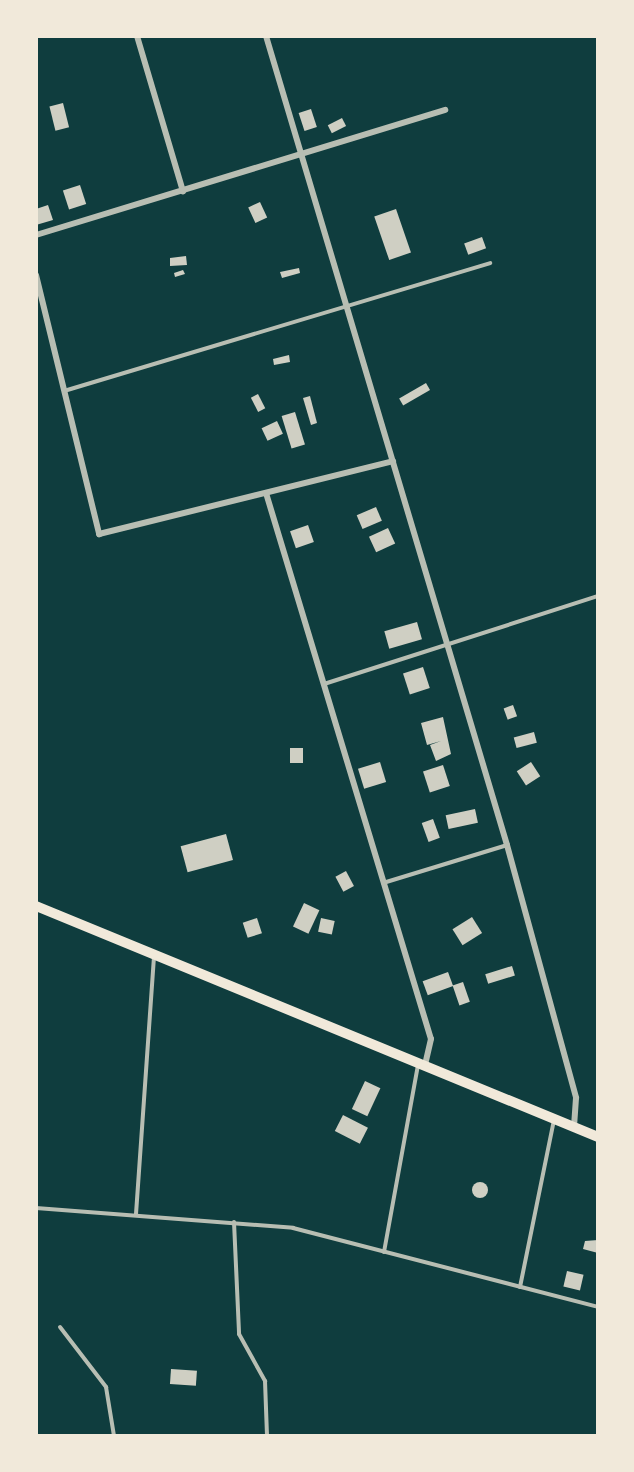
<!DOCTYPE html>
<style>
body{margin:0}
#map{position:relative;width:634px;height:1472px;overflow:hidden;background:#0f3d3e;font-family:Helvetica,sans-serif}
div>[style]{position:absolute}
.building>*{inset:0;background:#cfcfc3;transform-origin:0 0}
.round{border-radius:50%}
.service>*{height:4px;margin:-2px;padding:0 2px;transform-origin:2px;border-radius:2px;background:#b8beb3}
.minor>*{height:6px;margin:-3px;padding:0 3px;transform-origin:3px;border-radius:3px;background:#b8beb3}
.primary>*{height:10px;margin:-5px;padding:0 5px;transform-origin:5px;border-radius:5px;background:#f1e9da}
span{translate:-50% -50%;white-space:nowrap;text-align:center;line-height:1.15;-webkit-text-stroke:4.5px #f1e9da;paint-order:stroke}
.frame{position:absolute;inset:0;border:38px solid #f1e9da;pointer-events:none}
</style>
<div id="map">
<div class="building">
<i style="left:63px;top:103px;width:25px;height:14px;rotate:76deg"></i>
<i style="left:311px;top:109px;width:19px;height:13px;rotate:72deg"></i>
<i style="left:342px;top:118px;width:9px;height:16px;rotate:63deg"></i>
<i style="left:80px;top:185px;width:20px;height:18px;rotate:72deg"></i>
<i style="left:260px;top:202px;width:17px;height:13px;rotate:65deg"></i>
<i style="clip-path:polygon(48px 205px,53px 220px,36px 225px,36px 209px)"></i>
<i style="left:396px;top:209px;width:46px;height:23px;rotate:71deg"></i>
<i style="left:482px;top:237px;width:12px;height:19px;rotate:70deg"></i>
<i style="clip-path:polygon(186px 256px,187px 265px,170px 266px,170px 258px)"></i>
<i style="clip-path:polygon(299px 268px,300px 273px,282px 278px,280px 272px)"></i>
<i style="clip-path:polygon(183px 270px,185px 274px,175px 277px,174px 273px)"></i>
<i style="clip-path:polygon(289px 355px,290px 362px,274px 365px,273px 359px)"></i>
<i style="left:426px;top:383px;width:8px;height:31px;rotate:60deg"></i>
<i style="left:258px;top:394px;width:16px;height:8px;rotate:63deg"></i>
<i style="clip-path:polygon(310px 396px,317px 423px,311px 425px,303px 398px)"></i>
<i style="left:295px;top:412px;width:34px;height:14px;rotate:73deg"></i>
<i style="left:277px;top:421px;width:14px;height:17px;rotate:65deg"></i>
<i style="left:376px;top:507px;width:15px;height:21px;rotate:67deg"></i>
<i style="left:308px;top:525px;width:18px;height:19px;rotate:71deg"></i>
<i style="left:388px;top:528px;width:17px;height:21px;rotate:65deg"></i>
<i style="left:417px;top:622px;width:18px;height:34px;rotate:74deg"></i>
<i style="left:423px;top:667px;width:22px;height:21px;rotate:72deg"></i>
<i style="left:513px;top:705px;width:12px;height:10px;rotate:70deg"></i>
<i style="clip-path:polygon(443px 717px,451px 754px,436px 761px,430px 745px,441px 741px,427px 745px,421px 723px)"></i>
<i style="left:534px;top:732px;width:11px;height:21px;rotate:75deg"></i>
<i style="left:303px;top:748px;width:15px;height:13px;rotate:90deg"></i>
<i style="left:380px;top:762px;width:21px;height:23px;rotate:73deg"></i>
<i style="left:531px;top:762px;width:17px;height:17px;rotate:57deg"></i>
<i style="left:443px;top:765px;width:22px;height:21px;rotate:72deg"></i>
<i style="left:475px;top:809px;width:14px;height:30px;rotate:78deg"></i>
<i style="left:433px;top:819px;width:20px;height:12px;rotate:70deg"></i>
<i style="left:226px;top:834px;width:27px;height:47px;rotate:75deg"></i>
<i style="left:346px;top:871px;width:17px;height:12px;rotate:62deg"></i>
<i style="left:304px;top:903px;width:17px;height:26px;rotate:25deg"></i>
<i style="left:472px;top:917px;width:19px;height:23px;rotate:58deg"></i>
<i style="left:257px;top:918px;width:16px;height:15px;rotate:72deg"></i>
<i style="left:321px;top:918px;width:14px;height:14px;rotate:12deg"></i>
<i style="left:512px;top:966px;width:10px;height:28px;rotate:73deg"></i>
<i style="left:448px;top:972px;width:15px;height:27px;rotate:70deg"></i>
<i style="left:463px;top:982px;width:21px;height:11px;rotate:71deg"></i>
<i style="left:365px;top:1081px;width:17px;height:31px;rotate:25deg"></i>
<i style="left:343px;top:1115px;width:28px;height:18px;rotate:27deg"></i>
<i class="round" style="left:472px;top:1182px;width:16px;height:16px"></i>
<i style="clip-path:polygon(598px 1240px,598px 1253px,583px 1249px,585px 1241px)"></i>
<i style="left:567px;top:1271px;width:17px;height:16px;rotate:13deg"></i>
<i style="left:171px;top:1369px;width:26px;height:15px;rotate:4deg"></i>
</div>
<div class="service">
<i style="left:64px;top:391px;width:445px;rotate:-16.7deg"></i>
<i style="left:324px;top:684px;width:288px;rotate:-17.8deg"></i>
<i style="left:383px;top:883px;width:130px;rotate:-17deg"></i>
<i style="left:36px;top:1208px;width:258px;rotate:4.4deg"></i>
<i style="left:293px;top:1228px;width:315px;rotate:14.5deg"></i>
<i style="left:136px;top:1214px;width:257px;rotate:-86deg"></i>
<i style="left:234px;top:1222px;width:112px;rotate:87.4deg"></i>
<i style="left:239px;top:1334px;width:54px;rotate:61deg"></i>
<i style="left:265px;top:1381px;width:55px;rotate:87.9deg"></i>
<i style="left:384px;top:1252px;width:191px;rotate:-79.7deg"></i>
<i style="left:520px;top:1287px;width:170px;rotate:-78.5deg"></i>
<i style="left:60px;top:1327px;width:76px;rotate:52.5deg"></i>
<i style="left:106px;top:1387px;width:50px;rotate:80.7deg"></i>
</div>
<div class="minor">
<i style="left:137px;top:36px;width:162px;rotate:73.5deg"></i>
<i style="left:266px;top:36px;width:844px;rotate:73.41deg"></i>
<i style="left:507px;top:845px;width:262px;rotate:74.7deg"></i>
<i style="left:576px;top:1098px;width:29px;rotate:94deg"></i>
<i style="left:36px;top:235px;width:428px;rotate:-17deg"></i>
<i style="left:36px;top:275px;width:267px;rotate:76.3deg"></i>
<i style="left:99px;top:534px;width:303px;rotate:-13.9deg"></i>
<i style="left:266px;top:493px;width:570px;rotate:73.19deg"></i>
<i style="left:431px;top:1039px;width:28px;rotate:103deg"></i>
</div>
<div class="primary">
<i style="left:36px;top:906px;width:608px;rotate:22.34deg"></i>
</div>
<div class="frame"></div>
</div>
